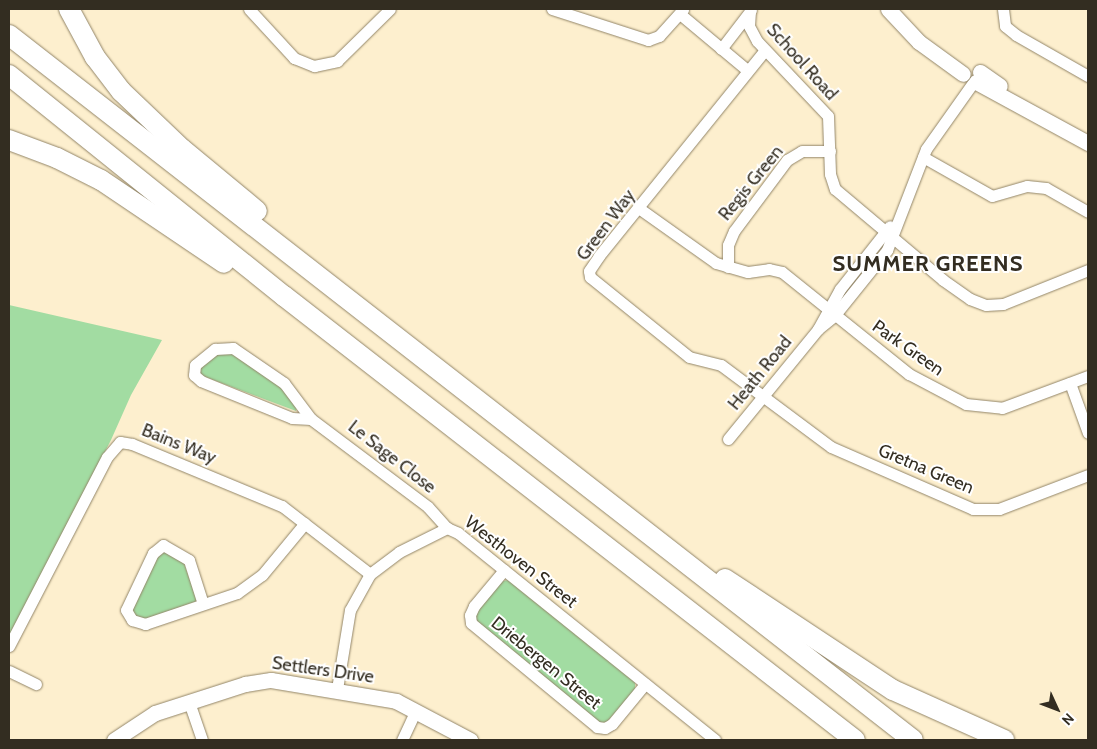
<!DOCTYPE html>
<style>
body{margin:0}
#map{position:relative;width:1097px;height:749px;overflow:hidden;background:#fdefce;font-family:Cabin,sans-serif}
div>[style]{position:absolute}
.green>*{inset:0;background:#a2dca2}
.roads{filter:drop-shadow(0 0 1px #928568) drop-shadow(0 0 1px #928568)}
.street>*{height:11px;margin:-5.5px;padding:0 5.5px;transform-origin:5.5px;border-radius:5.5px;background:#fff}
.secondary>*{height:15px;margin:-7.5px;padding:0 7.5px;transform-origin:7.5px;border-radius:7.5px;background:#fff}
.highway>*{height:20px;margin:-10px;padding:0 10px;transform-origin:10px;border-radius:10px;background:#fff}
span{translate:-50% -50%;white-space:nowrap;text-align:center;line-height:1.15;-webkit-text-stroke:4px #fff;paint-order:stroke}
.street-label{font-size:18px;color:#332d21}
.district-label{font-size:22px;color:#332d21;font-weight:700;letter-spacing:1px}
.frame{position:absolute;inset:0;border:10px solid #332d21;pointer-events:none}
.north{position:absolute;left:1032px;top:684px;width:50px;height:50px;-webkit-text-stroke:4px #fff;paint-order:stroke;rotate:133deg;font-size:14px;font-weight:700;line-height:20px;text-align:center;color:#332d21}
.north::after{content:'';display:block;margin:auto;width:18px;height:22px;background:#332d21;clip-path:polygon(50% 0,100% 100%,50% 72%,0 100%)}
</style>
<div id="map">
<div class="green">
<i style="clip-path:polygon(9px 305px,162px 340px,131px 395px,111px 440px,9px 638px)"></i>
<i style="clip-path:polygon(225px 350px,279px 384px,297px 407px,296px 411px,200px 375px,202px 363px)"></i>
<i style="clip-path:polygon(162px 550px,182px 557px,197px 601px,146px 620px,131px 614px,131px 603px)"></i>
<i style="clip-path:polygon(509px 580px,635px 682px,635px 690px,607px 722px,600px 723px,475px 621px,476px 610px,502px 581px)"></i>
</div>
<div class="roads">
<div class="street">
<i style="left:249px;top:9px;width:67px;rotate:47.4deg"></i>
<i style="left:294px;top:58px;width:22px;rotate:22deg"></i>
<i style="left:314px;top:66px;width:24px;rotate:-12deg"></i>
<i style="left:337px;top:61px;width:74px;rotate:-44.5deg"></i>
<i style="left:552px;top:9px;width:101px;rotate:17.9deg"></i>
<i style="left:648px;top:40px;width:12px;rotate:-20deg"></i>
<i style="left:659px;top:36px;width:36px;rotate:-48deg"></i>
<i style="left:1003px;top:9px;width:17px;rotate:83deg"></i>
<i style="left:1005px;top:26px;width:14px;rotate:39deg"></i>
<i style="left:1016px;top:35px;width:83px;rotate:29.7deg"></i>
<i style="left:750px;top:11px;width:15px;rotate:94deg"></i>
<i style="left:749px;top:26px;width:17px;rotate:62deg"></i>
<i style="left:757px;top:41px;width:103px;rotate:46.6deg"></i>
<i style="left:828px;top:116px;width:58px;rotate:88deg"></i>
<i style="left:830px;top:174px;width:16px;rotate:72deg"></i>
<i style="left:835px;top:189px;width:141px;rotate:40.1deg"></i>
<i style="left:943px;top:280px;width:33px;rotate:35deg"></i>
<i style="left:970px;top:299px;width:17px;rotate:21deg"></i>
<i style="left:986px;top:305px;width:17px;rotate:-3deg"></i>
<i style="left:1003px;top:304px;width:92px;rotate:-21.8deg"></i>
<i style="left:680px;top:14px;width:87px;rotate:39.9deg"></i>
<i style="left:721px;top:49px;width:49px;rotate:-52.4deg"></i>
<i style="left:765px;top:50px;width:265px;rotate:128.9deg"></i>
<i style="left:599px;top:256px;width:18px;rotate:124deg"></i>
<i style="left:589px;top:271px;width:6px;rotate:81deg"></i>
<i style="left:590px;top:277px;width:127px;rotate:38.9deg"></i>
<i style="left:689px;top:357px;width:33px;rotate:14deg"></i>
<i style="left:721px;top:365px;width:137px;rotate:36.7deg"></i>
<i style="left:831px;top:447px;width:155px;rotate:23.6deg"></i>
<i style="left:973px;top:509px;width:26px"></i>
<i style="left:999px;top:509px;width:95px;rotate:-20.9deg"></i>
<i style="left:923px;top:157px;width:79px;rotate:29.5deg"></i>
<i style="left:992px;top:196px;width:36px;rotate:-16deg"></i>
<i style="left:1027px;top:186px;width:19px;rotate:6deg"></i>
<i style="left:1046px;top:188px;width:48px;rotate:29.7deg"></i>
<i style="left:640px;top:209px;width:93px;rotate:35.4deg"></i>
<i style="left:716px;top:263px;width:33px;rotate:16deg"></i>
<i style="left:748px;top:272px;width:21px;rotate:-8deg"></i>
<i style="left:769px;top:269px;width:13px;rotate:13deg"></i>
<i style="left:782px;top:272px;width:163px;rotate:38.8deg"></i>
<i style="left:909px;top:374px;width:64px;rotate:27.8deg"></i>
<i style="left:966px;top:404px;width:36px;rotate:6deg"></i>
<i style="left:1002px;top:408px;width:92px;rotate:-20.4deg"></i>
<i style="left:728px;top:267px;width:22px;rotate:-90deg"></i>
<i style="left:728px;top:245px;width:15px;rotate:-67deg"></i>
<i style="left:734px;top:231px;width:89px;rotate:-53.3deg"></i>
<i style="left:787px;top:160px;width:17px;rotate:-31deg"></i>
<i style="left:802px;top:151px;width:28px"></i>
<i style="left:818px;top:329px;width:21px;rotate:-39deg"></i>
<i style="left:834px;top:316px;width:85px;rotate:-51.2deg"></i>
<i style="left:887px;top:250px;width:108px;rotate:-68.9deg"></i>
<i style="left:926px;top:149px;width:80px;rotate:-54.7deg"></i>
<i style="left:1070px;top:383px;width:53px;rotate:70.2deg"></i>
<i style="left:311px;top:419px;width:19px;rotate:-177deg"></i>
<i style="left:292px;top:418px;width:98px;rotate:-157.9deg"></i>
<i style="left:201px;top:381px;width:9px;rotate:-139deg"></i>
<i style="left:194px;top:375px;width:10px;rotate:-84deg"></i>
<i style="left:195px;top:365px;width:26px;rotate:-39deg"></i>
<i style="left:215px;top:349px;width:18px;rotate:-3deg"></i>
<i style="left:233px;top:348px;width:62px;rotate:34.5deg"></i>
<i style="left:284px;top:383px;width:45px;rotate:53.1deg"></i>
<i style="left:311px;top:419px;width:146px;rotate:36.9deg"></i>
<i style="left:428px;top:507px;width:28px;rotate:48deg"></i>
<i style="left:728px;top:439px;width:142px;rotate:-50.7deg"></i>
<i style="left:818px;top:329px;width:46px;rotate:-61.2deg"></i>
<i style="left:840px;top:289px;width:80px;rotate:-51.6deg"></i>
<i style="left:504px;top:570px;width:47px;rotate:129.8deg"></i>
<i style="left:474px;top:606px;width:10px;rotate:114deg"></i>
<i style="left:470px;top:615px;width:8px;rotate:83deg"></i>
<i style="left:471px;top:623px;width:163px;rotate:39.5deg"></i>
<i style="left:597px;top:727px;width:8px;rotate:7deg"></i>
<i style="left:605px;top:728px;width:8px;rotate:-30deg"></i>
<i style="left:612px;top:724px;width:52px;rotate:-50.5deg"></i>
<i style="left:203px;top:604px;width:46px;rotate:-107.7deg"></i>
<i style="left:189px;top:560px;width:30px;rotate:-150deg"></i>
<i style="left:163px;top:545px;width:13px;rotate:141deg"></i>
<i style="left:153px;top:553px;width:63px;rotate:115.3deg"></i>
<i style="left:126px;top:610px;width:12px;rotate:59deg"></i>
<i style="left:132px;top:620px;width:14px;rotate:17deg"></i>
<i style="left:145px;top:624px;width:97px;rotate:-18.6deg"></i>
<i style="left:237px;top:593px;width:31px;rotate:-36deg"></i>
<i style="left:262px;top:575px;width:67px;rotate:-50.4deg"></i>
<i style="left:9px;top:646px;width:213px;rotate:-62.6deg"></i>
<i style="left:107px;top:457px;width:20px;rotate:-49deg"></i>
<i style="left:120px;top:442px;width:12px;rotate:9deg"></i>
<i style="left:132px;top:444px;width:162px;rotate:22.5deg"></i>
<i style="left:282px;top:506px;width:111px;rotate:37.7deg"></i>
<i style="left:9px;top:671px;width:30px;rotate:26deg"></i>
<i style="left:337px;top:689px;width:80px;rotate:-80.7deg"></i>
<i style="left:350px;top:610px;width:41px;rotate:-60.9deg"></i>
<i style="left:370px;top:574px;width:36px;rotate:-37deg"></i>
<i style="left:399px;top:552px;width:54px;rotate:-26.6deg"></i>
<i style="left:447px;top:528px;width:12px;rotate:24deg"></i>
<i style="left:458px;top:533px;width:330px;rotate:38.8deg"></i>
<i style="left:189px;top:702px;width:40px;rotate:71.1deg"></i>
<i style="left:402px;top:740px;width:33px;rotate:-65deg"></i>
</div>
<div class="secondary">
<i style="left:888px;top:9px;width:45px;rotate:46.8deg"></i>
<i style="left:919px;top:42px;width:54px;rotate:36deg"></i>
<i style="left:980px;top:72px;width:24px;rotate:35deg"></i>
<i style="left:976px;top:82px;width:128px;rotate:28.6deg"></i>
<i style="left:114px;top:740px;width:49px;rotate:-33.4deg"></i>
<i style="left:155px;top:713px;width:95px;rotate:-17.9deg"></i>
<i style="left:245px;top:684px;width:26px;rotate:-9deg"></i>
<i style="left:271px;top:680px;width:127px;rotate:9.5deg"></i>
<i style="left:396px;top:701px;width:84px;rotate:27.8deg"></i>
</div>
<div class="highway">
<i style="left:69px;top:9px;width:55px;rotate:61.6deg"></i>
<i style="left:95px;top:57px;width:43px;rotate:52.6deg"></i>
<i style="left:121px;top:91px;width:84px;rotate:43.6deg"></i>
<i style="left:182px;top:149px;width:97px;rotate:39.6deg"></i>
<i style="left:9px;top:35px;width:1146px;rotate:37.95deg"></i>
<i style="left:9px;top:75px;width:353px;rotate:38.8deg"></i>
<i style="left:284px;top:296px;width:723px;rotate:37.87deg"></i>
<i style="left:9px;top:140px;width:51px;rotate:20.6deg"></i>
<i style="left:57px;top:158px;width:49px;rotate:26.6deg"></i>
<i style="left:101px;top:180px;width:148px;rotate:34deg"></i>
<i style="left:725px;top:579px;width:201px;rotate:33.5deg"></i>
<i style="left:893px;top:690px;width:122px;rotate:24.2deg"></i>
</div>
</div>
<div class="street-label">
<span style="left:802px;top:62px;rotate:48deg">School Road</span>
<span style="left:751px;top:183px;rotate:-51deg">Regis Green</span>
<span style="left:606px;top:225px;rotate:-53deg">Green Way</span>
<span style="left:908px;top:348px;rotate:35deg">Park Green</span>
<span style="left:760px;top:373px;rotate:-51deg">Heath Road</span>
<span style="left:179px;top:444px;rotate:22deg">Bains Way</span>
<span style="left:392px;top:457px;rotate:38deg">Le Sage Close</span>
<span style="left:926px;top:469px;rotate:23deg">Gretna Green</span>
<span style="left:521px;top:562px;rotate:38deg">Westhoven Street</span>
<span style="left:546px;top:663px;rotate:39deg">Driebergen Street</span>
<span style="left:323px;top:670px;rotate:8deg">Settlers Drive</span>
</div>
<div class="district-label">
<span style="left:928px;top:264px">SUMMER GREENS</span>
</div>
<div class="frame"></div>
<div class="north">N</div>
</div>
